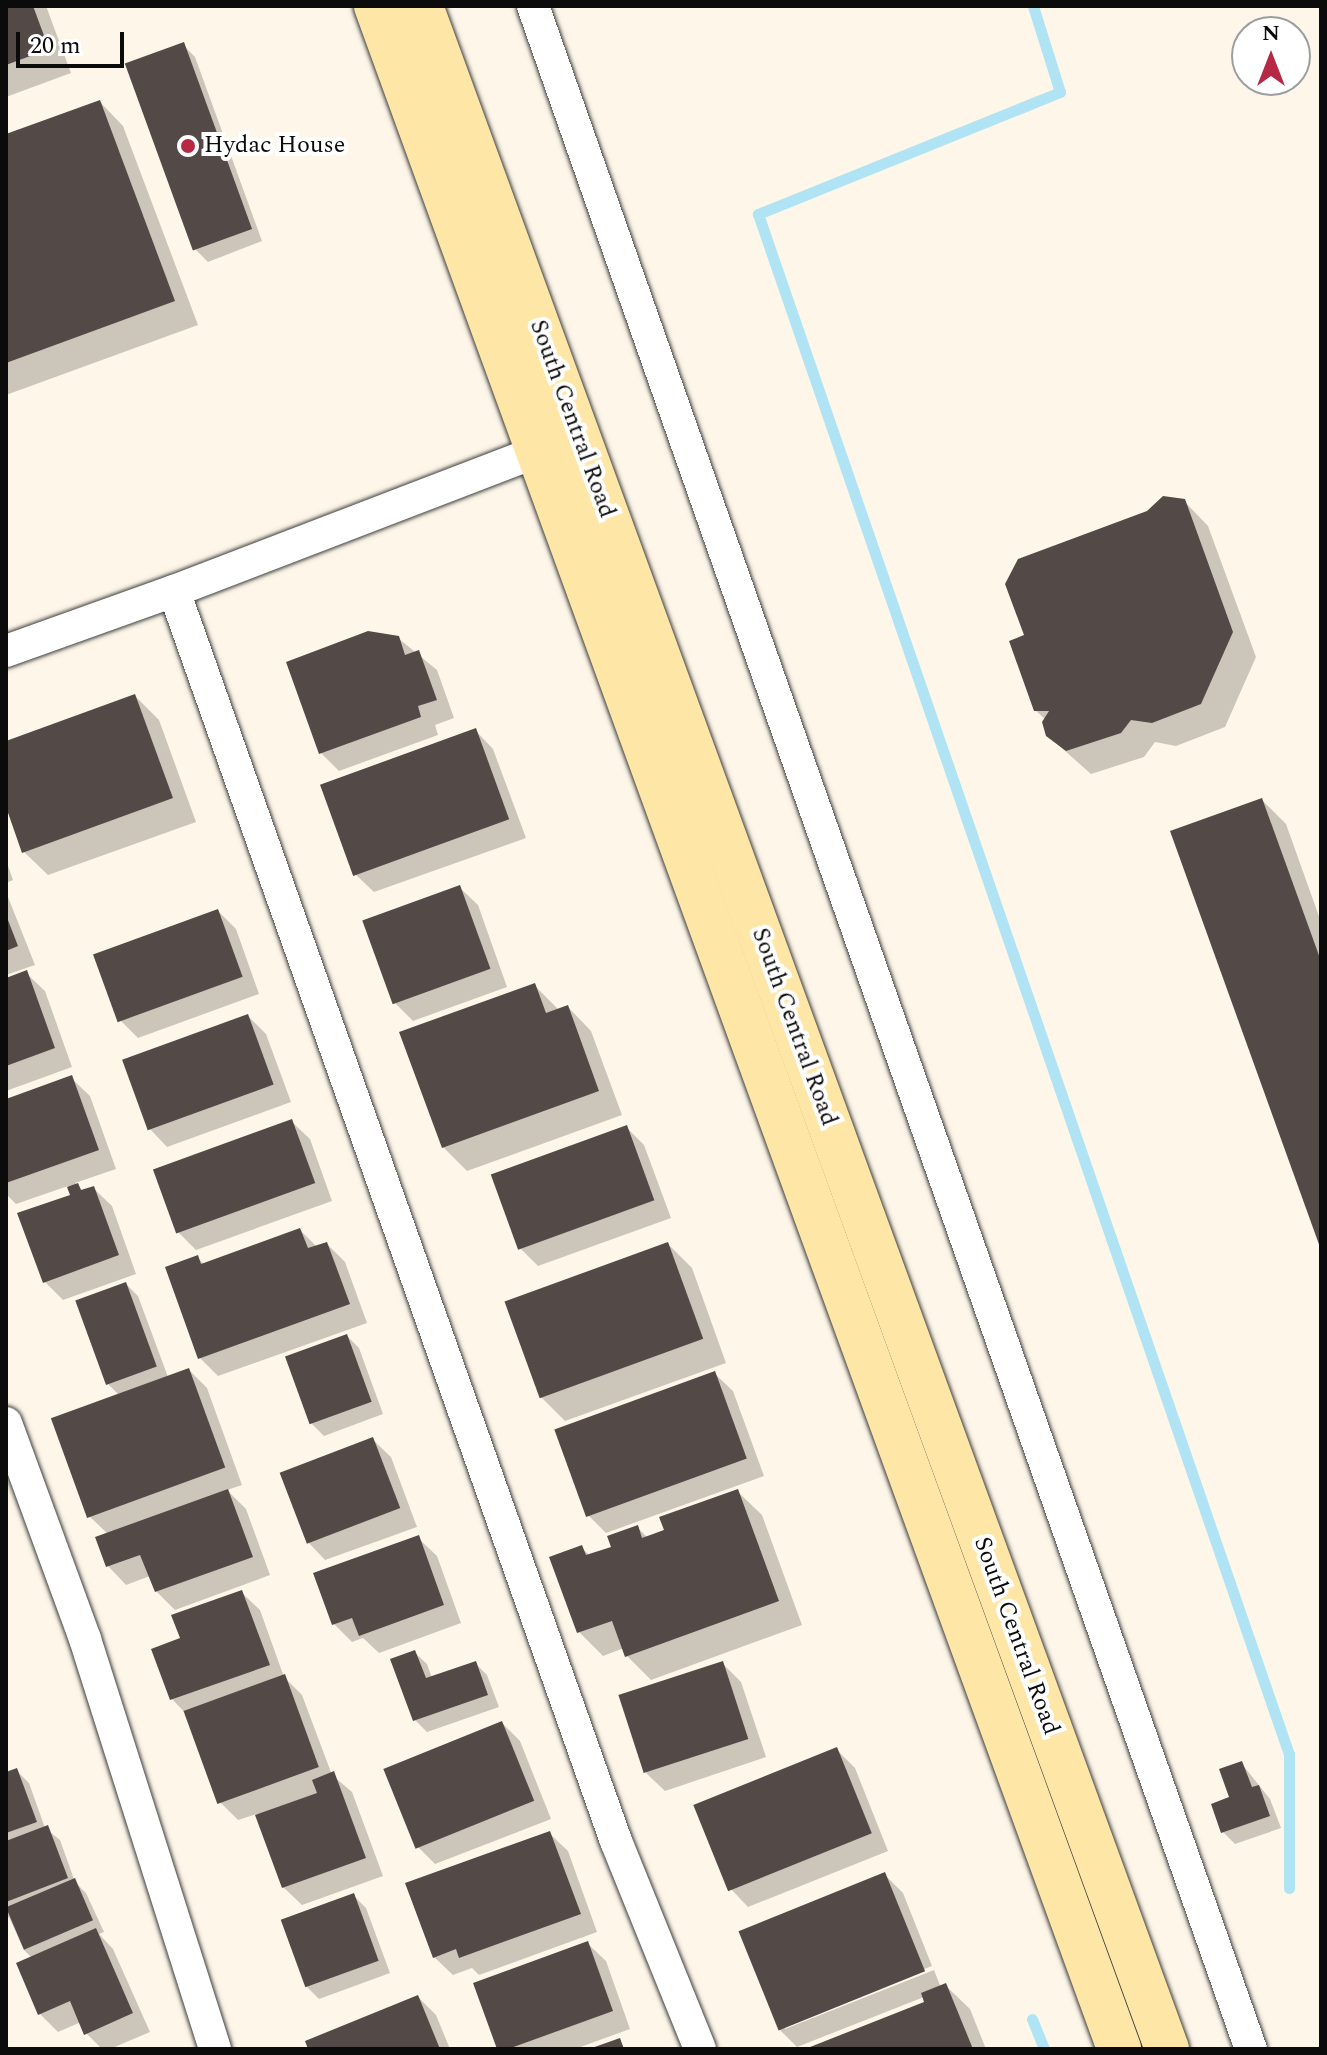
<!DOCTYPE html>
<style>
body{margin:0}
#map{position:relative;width:1327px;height:2055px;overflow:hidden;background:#fef7e9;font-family:Spectral,serif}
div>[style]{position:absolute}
.shadow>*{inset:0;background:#0003}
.stream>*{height:11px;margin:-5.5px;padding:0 5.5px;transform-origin:5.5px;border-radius:5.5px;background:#b0e4f4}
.building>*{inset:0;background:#534a48;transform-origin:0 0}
.roads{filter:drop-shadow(0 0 2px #3e3e3e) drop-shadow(0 0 2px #3e3e3e)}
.minor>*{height:32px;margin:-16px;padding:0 16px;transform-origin:16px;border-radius:16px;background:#fff}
.secondary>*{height:44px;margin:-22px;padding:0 22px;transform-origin:22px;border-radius:22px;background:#fde6a6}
.dots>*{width:22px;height:22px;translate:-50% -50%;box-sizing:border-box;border:4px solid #fff;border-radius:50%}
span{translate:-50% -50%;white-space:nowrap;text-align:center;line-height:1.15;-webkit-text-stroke:8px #fff;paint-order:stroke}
.poi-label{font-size:24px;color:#0b0b0b}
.left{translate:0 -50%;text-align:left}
.street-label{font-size:24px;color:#0b0b0b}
.frame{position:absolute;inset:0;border:8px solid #0b0b0b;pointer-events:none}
.north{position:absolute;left:1231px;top:16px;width:80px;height:80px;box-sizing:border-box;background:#fff;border:2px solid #9d9d9d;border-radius:50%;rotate:0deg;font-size:22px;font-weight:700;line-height:32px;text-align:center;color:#0b0b0b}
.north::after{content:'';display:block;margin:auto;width:28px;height:36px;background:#b62843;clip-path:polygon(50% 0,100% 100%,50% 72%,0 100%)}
.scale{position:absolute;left:16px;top:32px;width:108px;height:36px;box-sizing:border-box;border:4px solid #0b0b0b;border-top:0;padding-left:10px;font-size:24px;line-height:28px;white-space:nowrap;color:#0b0b0b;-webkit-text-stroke:6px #fff;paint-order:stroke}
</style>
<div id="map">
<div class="shadow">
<i style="clip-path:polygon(6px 6px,46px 6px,71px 73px,6px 97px)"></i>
<i style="clip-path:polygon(183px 45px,195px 57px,262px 241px,208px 262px,196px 250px)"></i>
<i style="clip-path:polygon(100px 102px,123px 126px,198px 325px,6px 395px,6px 136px)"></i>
<i style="clip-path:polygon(1184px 501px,1208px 526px,1256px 657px,1225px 727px,1176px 746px,1155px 742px,1144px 757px,1091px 774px,1047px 735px,1046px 720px,1035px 710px,1027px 637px)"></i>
<i style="clip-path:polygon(398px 638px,437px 670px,454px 718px,435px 725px,438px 735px,339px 771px,321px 753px)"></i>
<i style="clip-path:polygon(135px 696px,159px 720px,196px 822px,48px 875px,24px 852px,6px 802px,6px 743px)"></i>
<i style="clip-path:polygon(475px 730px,493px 749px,526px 838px,374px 892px,355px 874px)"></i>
<i style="clip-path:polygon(1262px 800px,1286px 824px,1321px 922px,1321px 1245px)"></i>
<i style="clip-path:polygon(6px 860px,13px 880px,6px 883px)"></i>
<i style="clip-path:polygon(459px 887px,478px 905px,507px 987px,413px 1021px,395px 1003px)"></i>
<i style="clip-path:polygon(6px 892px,35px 965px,6px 975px)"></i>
<i style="clip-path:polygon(218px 911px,236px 929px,259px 994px,138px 1038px,120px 1020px)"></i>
<i style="clip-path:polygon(26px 973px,45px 991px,72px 1067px,6px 1091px,6px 980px)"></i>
<i style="clip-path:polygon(534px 985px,558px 1009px,568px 1007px,591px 1031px,622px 1115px,467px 1171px,443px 1147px)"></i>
<i style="clip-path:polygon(248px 1016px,266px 1034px,291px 1102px,167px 1147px,149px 1128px,124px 1061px)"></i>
<i style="clip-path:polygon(71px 1078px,90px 1096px,116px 1169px,75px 1183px,84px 1192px,93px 1188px,112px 1206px,136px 1274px,63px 1300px,45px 1282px,72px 1196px,68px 1186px,16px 1204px,6px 1194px,6px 1101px)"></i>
<i style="clip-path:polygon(291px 1121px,310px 1139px,332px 1201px,196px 1250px,178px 1232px)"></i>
<i style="clip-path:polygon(626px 1127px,644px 1145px,671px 1218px,538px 1266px,520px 1248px)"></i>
<i style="clip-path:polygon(300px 1230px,317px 1247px,327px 1244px,345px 1262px,367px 1323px,218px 1376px,200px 1358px,198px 1258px,205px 1265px)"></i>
<i style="clip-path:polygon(668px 1244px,692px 1268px,726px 1363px,565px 1421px,541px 1397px)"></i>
<i style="clip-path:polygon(126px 1284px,138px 1296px,168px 1377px,189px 1370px,207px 1388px,242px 1485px,227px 1490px,246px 1509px,270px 1575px,175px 1610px,156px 1591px,150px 1576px,126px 1585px,108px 1566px,108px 1534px,89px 1516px,119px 1395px,108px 1384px)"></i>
<i style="clip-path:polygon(347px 1336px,359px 1348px,383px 1414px,324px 1436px,312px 1424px)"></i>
<i style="clip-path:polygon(714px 1373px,733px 1391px,764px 1476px,606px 1533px,587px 1514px)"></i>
<i style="clip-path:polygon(372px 1439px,391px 1457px,417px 1527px,325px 1560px,307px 1541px)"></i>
<i style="clip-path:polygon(738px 1492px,762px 1515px,802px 1625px,651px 1680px,627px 1656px,624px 1648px,603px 1656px,579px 1632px,582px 1548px,590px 1556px,613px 1548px,637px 1527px,648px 1538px)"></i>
<i style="clip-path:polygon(418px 1538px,437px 1556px,461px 1623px,379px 1653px,363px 1638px,352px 1642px,334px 1624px)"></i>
<i style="clip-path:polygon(241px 1592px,260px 1610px,284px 1677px,302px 1695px,332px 1775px,352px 1792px,383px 1876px,302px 1905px,283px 1887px,257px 1814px,238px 1820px,220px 1802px,188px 1716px,172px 1699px,182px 1639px)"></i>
<i style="clip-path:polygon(414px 1652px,427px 1664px,432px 1678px,475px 1663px,487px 1675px,499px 1707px,427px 1732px,415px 1720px)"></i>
<i style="clip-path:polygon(722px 1663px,741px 1682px,766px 1757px,665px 1791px,646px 1773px)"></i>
<i style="clip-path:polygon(502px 1723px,520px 1741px,551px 1819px,435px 1864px,417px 1846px)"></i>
<i style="clip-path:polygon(836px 1749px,855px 1768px,888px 1851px,748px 1907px,730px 1888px)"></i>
<i style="clip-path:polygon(1242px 1764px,1270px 1799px,1281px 1828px,1235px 1844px,1223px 1832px)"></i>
<i style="clip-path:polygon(17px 1771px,29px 1783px,45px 1828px,60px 1840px,75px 1882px,86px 1893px,104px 1932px,99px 1934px,113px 1949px,150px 2032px,110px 2049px,102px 2049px,86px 2033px,81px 2022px,58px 2032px,40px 2014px,32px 1958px,24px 1950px,9px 1917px,6px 1918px,6px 1775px)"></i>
<i style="clip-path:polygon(549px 1833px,568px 1851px,597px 1932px,479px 1975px,472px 1968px,453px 1975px,434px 1957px)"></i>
<i style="clip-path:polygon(885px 1875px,903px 1893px,932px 1966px,785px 2024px,785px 2029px,934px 1970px,941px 1988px,946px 1986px,970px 2009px,986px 2049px,810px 2049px,927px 2003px,924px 1997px,797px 2047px,779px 2029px)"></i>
<i style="clip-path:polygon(354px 1896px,366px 1908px,390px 1973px,319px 1999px,307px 1987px)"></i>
<i style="clip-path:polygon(587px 1943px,606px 1961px,630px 2029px,575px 2049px,499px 2049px)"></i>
<i style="clip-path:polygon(418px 1997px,436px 2015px,450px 2049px,311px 2049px)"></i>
</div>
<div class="stream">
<i style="left:1033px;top:6px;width:90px;rotate:72.6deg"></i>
<i style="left:1060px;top:92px;width:326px;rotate:158deg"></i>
<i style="left:758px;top:214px;width:1629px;rotate:70.98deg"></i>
<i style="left:1289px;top:1754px;width:134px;rotate:90deg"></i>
<i style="left:1032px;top:2019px;width:32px;rotate:68deg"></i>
</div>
<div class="building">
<i style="clip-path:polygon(6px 6px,33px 6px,49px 49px,6px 65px)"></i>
<i style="left:184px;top:42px;width:199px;height:63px;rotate:70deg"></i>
<i style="clip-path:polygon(100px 100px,175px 301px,6px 363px,6px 134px)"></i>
<i style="clip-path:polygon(1163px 496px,1185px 499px,1233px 632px,1201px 704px,1152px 723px,1131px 720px,1121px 733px,1066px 751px,1046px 736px,1042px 722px,1049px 711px,1034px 711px,1009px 641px,1024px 635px,1005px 584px,1018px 559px,1147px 511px)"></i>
<i style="clip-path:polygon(368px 631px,399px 636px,405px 655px,419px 650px,437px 700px,418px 706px,421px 717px,319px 754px,286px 662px)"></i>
<i style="clip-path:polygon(135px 694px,173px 798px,22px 853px,6px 807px,6px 741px)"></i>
<i style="left:476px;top:728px;width:97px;height:166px;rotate:70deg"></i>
<i style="clip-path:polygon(1262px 798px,1321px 961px,1321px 1250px,1170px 831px)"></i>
<i style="left:460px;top:885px;width:89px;height:104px;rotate:70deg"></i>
<i style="left:218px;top:909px;width:72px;height:133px;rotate:70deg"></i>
<i style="clip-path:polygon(6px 915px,18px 946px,6px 951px)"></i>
<i style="clip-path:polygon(27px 970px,55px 1048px,6px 1066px,6px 978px)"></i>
<i style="clip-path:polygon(535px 983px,546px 1013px,568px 1005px,599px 1091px,442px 1148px,399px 1032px)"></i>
<i style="left:248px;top:1014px;width:75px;height:134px;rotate:70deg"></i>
<i style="clip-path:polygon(72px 1075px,99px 1150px,6px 1183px,6px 1099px)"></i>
<i style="left:292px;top:1119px;width:68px;height:148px;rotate:70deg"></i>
<i style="left:627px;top:1125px;width:80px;height:145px;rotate:70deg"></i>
<i style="clip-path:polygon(78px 1183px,81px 1190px,94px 1186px,119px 1255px,43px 1283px,17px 1213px,70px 1195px,67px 1187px)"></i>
<i style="clip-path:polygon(300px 1228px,308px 1248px,327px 1242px,350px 1304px,198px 1359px,165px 1267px,198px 1255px,201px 1264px)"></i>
<i style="left:668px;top:1242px;width:103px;height:174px;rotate:70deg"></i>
<i style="left:126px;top:1282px;width:90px;height:54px;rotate:70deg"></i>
<i style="left:347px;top:1334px;width:72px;height:66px;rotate:70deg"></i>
<i style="left:189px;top:1368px;width:106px;height:147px;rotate:70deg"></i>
<i style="left:715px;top:1371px;width:93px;height:171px;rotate:70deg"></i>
<i style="left:373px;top:1437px;width:76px;height:100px;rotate:69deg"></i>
<i style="clip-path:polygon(228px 1489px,253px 1557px,155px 1592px,140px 1555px,106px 1567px,95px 1537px)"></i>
<i style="clip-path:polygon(738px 1489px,779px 1601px,625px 1657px,612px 1621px,577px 1633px,549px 1557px,582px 1545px,586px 1555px,611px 1547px,607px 1536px,638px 1525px,642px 1538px,664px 1530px,659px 1517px)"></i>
<i style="clip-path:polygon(419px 1535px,444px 1605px,359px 1636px,352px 1618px,332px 1625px,313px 1573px)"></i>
<i style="clip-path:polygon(242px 1590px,270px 1665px,170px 1700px,151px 1649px,180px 1638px,171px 1615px)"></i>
<i style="clip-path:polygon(415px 1650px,426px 1678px,476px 1661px,488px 1695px,413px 1721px,390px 1659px)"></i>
<i style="left:723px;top:1661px;width:82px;height:110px;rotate:72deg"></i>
<i style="left:285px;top:1674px;width:99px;height:108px;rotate:70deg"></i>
<i style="left:502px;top:1721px;width:86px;height:128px;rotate:68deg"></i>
<i style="left:837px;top:1747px;width:93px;height:155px;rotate:68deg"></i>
<i style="clip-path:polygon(1242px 1761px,1252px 1787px,1259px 1785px,1270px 1816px,1221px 1833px,1211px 1804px,1229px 1797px,1219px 1769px)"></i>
<i style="clip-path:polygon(17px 1768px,37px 1822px,6px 1833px,6px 1772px)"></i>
<i style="clip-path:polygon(334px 1771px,366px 1858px,282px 1888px,255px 1815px,317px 1793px,312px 1780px)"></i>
<i style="clip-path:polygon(48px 1825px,68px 1878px,6px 1902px,6px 1841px)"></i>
<i style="clip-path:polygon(550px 1831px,581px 1914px,459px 1958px,456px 1949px,433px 1958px,405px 1883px)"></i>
<i style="left:885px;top:1872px;width:107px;height:158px;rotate:68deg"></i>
<i style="left:75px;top:1878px;width:46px;height:75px;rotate:67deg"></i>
<i style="left:354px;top:1893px;width:72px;height:78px;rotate:70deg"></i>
<i style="clip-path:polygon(96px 1928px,133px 2013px,84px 2035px,70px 2001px,38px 2015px,16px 1963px)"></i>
<i style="clip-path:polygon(588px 1941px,613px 2011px,508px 2049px,497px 2049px,473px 1983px)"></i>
<i style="clip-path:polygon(946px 1983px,973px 2049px,805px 2049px,924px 2002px,921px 1993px)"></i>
<i style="clip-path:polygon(418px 1995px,440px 2049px,308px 2049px,305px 2041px)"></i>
<i style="clip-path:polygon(620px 2038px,624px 2049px,589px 2049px)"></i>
</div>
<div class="roads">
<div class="minor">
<i style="left:533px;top:6px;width:2165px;rotate:70.64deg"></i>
<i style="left:174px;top:591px;width:1326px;rotate:70.53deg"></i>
<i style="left:616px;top:1841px;width:224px;rotate:68deg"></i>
<i style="left:6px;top:651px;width:178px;rotate:-19.7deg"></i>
<i style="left:174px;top:591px;width:410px;rotate:-21deg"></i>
<i style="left:6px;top:1423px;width:230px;rotate:69.9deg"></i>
<i style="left:85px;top:1639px;width:430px;rotate:72.4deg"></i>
</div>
<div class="secondary">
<i style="left:376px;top:6px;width:2174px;rotate:70.01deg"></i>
<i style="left:421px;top:6px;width:2175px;rotate:69.94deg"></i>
</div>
</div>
<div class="dots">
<i style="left:188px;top:146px;background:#b62843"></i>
</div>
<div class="poi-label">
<span class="left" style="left:204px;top:146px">Hydac House</span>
</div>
<div class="street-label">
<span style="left:572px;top:419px;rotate:70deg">South Central Road</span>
<span style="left:794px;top:1027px;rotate:70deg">South Central Road</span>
<span style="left:1016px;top:1636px;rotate:70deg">South Central Road</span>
</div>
<div class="frame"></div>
<div class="north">N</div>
<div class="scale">20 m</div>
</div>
